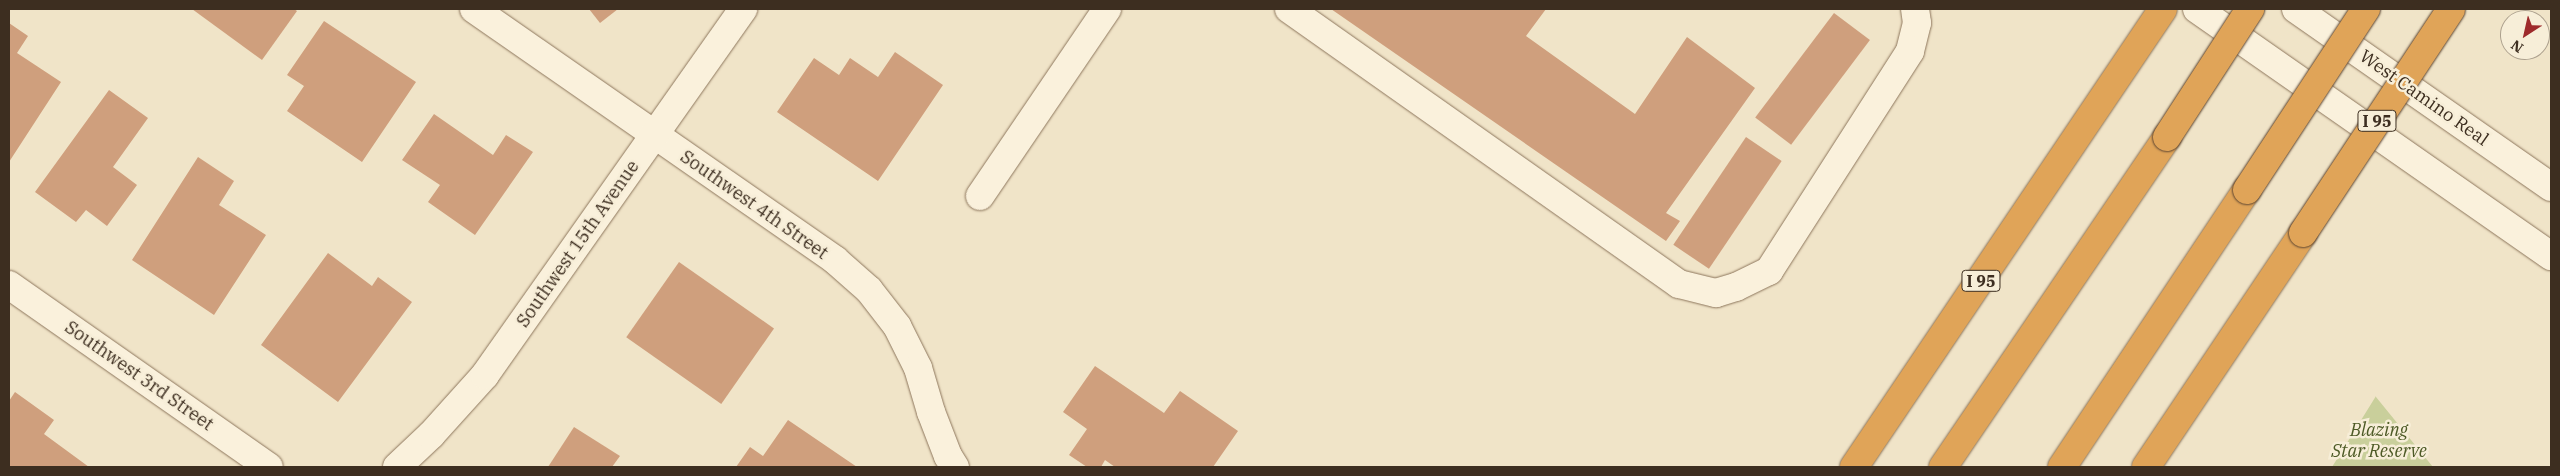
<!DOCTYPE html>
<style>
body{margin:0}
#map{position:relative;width:2560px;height:476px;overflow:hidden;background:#f0e4c8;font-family:"IBM Plex Serif",serif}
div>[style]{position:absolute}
.green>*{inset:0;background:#c9cf9b}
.building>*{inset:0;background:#cf9f7d;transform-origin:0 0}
.roads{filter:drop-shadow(0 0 1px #8d765c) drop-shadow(0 0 1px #8d765c)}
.minor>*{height:28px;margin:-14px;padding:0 14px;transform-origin:14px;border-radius:14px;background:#faf1dc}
.highway>*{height:28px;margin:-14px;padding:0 14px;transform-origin:14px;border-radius:14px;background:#e0a458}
.bridges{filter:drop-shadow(0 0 1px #5b4430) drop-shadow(0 0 1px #5b4430)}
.highway-bridge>*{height:28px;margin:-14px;padding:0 14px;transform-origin:14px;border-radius:14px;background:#e0a458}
span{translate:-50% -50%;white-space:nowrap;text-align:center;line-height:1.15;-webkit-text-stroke:5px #f7eed8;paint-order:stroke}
.shield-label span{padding:1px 4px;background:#f7eed8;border:1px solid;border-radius:4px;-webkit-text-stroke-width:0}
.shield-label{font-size:16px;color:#3d2e20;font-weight:700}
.street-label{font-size:18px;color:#3d2e20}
.park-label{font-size:18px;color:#4d5a26;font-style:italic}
.frame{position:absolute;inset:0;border:10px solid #3d2e20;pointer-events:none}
.north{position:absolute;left:2500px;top:10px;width:50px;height:50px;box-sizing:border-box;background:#f7eed8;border:1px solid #ada18e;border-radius:50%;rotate:215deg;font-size:14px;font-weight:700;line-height:20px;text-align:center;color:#3d2e20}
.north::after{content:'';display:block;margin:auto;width:18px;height:22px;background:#9e2a2b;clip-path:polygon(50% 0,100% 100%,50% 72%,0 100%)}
</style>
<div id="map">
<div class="green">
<i style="clip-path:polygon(2376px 396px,2376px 397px,2433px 467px,2332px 467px)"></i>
</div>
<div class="building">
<i style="clip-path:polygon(192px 9px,294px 9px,297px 11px,262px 60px)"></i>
<i style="clip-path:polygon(589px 9px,618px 9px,600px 23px)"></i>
<i style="clip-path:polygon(1331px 9px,1546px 9px,1526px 36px,1635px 114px,1687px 37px,1755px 88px,1666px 213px,1680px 221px,1666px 241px)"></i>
<i style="left:1834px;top:13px;width:45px;height:131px;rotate:37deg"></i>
<i style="clip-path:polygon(324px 21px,416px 82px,362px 162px,287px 111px,304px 86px,287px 75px)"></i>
<i style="clip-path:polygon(9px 23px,28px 36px,17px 53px,61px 82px,9px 162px)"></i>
<i style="clip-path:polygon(895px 52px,943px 85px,878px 181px,777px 112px,814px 58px,839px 75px,850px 58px,878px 77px)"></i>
<i style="clip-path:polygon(109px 90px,148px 118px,113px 167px,137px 185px,107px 226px,86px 210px,76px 222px,35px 192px)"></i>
<i style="clip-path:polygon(434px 114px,493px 155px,506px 135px,533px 152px,475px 235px,428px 202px,440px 185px,402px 160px)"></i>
<i style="left:1746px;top:137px;width:43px;height:130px;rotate:34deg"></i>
<i style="clip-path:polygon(198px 157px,234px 181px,219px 205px,266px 235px,214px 315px,132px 260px)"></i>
<i style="clip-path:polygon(328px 253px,372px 286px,378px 277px,412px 302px,338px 402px,261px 345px)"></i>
<i style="left:679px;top:262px;width:116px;height:92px;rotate:35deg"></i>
<i style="clip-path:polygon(1095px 366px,1164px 413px,1180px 391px,1238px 431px,1213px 467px,1115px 467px,1105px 460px,1101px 467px,1087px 467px,1069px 455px,1087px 429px,1063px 412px)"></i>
<i style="clip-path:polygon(15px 392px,54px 420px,44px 434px,89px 467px,9px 467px,9px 401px)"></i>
<i style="clip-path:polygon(788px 420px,857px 467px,736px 467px,750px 447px,763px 456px)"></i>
<i style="clip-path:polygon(574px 427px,620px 456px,612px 467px,548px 467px)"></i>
</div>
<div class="roads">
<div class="minor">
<i style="left:474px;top:9px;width:440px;rotate:34.8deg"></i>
<i style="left:835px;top:260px;width:45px;rotate:41.4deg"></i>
<i style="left:869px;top:290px;width:46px;rotate:52.1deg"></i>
<i style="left:897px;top:326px;width:47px;rotate:63.4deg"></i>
<i style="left:918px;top:368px;width:46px;rotate:73.5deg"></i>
<i style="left:931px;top:412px;width:47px;rotate:68.9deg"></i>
<i style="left:948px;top:456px;width:13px;rotate:58deg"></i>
<i style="left:1289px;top:9px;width:477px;rotate:35.2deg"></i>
<i style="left:1679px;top:284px;width:38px;rotate:14deg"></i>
<i style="left:1716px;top:293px;width:21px;rotate:-17deg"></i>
<i style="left:1736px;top:287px;width:37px;rotate:-26deg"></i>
<i style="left:1769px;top:271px;width:261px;rotate:-57.3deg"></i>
<i style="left:1910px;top:51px;width:29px;rotate:-76deg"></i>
<i style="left:1917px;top:23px;width:14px;rotate:-98deg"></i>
<i style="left:2197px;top:9px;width:432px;rotate:34.9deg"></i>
<i style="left:2296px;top:9px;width:311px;rotate:34.9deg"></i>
<i style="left:980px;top:196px;width:226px;rotate:-55.8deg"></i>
<i style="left:9px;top:285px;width:317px;rotate:35deg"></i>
<i style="left:397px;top:467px;width:47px;rotate:-43.3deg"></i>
<i style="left:431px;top:435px;width:81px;rotate:-48deg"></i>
<i style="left:485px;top:375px;width:448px;rotate:-54.8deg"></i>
</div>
<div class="highway">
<i style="left:1854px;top:467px;width:552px;rotate:-55.99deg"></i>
<i style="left:1943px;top:467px;width:399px;rotate:-55.8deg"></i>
<i style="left:2062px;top:467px;width:333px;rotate:-56.3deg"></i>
<i style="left:2146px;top:467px;width:282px;rotate:-56.1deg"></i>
</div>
</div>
<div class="bridges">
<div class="highway-bridge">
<i style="left:2167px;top:137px;width:153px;rotate:-57deg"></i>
<i style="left:2247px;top:190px;width:217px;rotate:-56.7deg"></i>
<i style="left:2303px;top:233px;width:268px;rotate:-56.5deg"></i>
</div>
</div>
<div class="shield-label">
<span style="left:2377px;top:121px">I 95</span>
<span style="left:1981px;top:281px">I 95</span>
</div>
<div class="street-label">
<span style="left:2424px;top:98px;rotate:35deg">West Camino Real</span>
<span style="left:754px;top:205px;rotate:35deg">Southwest 4th Street</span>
<span style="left:578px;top:244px;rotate:-55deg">Southwest 15th Avenue</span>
<span style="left:139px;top:376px;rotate:35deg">Southwest 3rd Street</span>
</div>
<div class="park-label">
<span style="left:2379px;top:441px">Blazing<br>Star Reserve</span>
</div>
<div class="frame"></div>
<div class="north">N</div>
</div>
